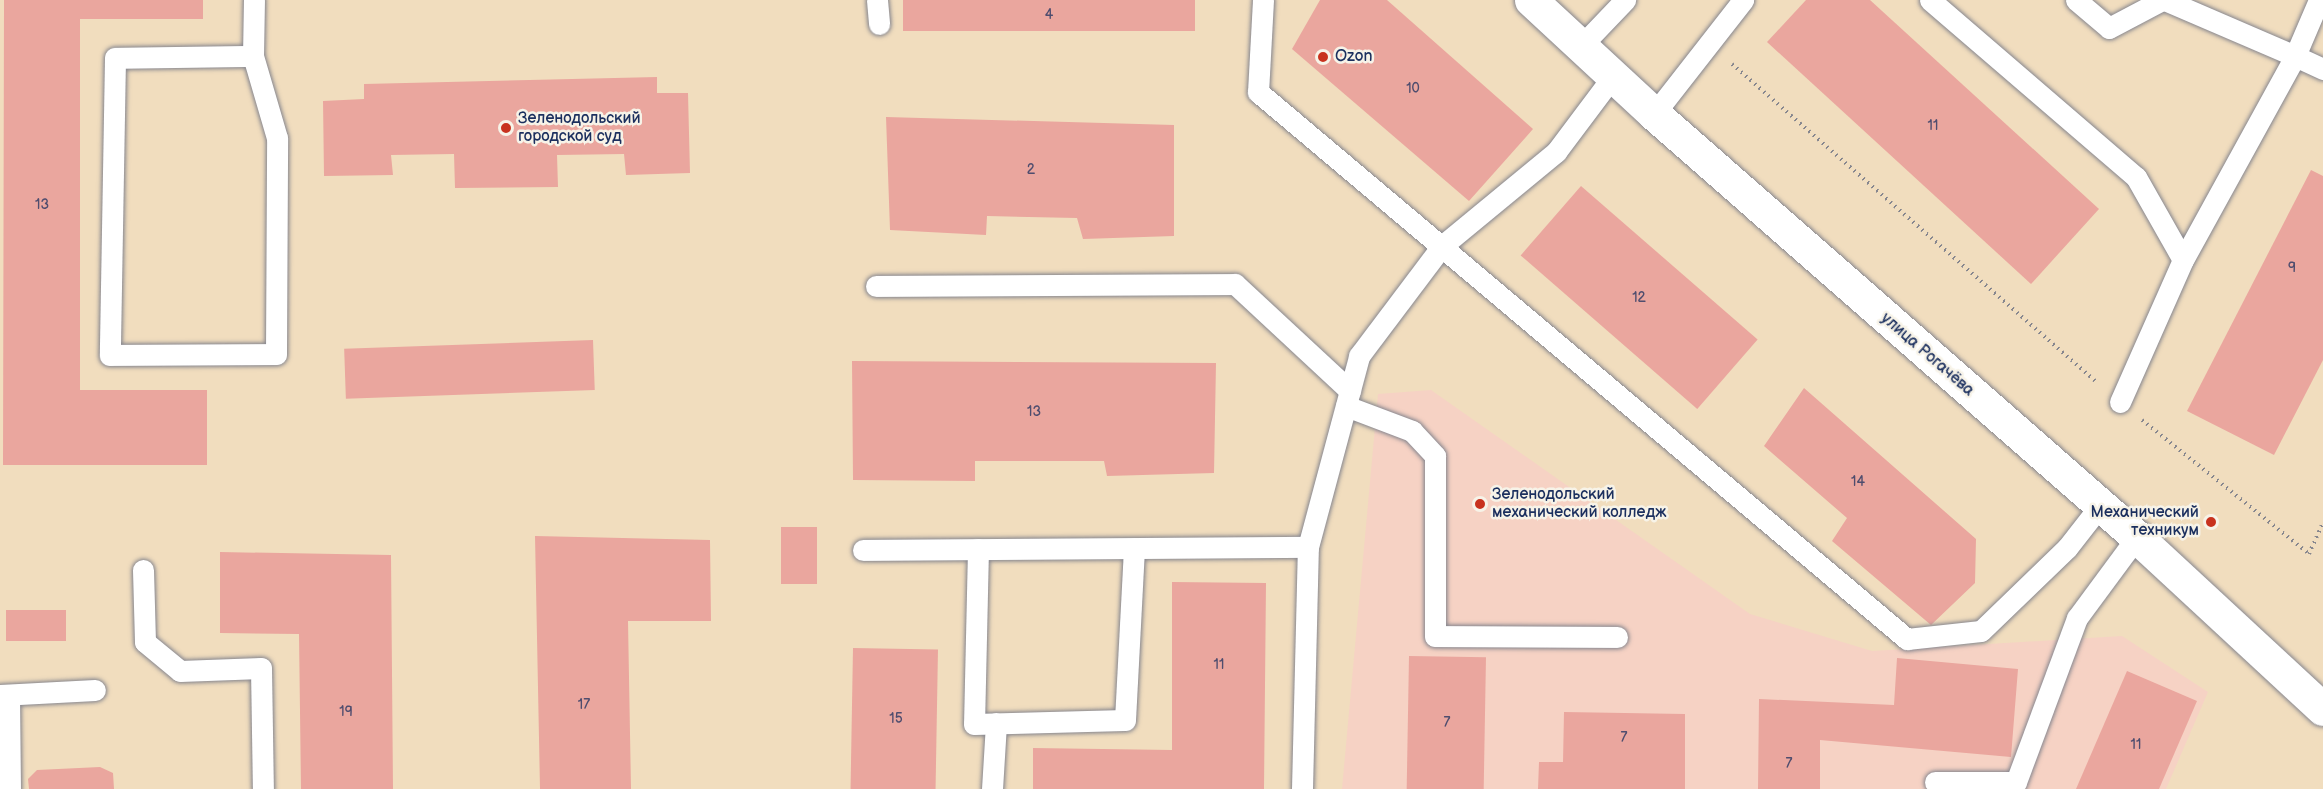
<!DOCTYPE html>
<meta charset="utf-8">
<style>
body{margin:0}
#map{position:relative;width:2323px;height:789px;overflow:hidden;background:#f1ddbe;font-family:"Balsamiq Sans",sans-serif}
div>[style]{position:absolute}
.built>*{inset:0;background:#f6d2c4}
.building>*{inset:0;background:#eaa69e;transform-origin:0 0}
.path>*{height:4px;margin-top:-2px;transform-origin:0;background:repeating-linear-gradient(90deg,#86868e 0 1.5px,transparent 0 6px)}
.roads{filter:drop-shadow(0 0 2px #86868e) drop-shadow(0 0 2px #86868e)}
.lane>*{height:21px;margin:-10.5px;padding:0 10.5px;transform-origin:10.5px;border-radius:10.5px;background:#fff}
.secondary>*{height:33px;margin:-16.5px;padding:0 16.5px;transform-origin:16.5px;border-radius:16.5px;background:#fff}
.dots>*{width:16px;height:16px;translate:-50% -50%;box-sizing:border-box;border:3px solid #f7f3e8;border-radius:50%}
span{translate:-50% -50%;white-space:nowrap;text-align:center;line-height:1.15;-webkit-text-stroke:5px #f7f3e8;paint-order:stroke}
.number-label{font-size:14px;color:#4f4d6e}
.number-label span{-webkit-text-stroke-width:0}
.poi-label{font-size:16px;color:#1b2f5e}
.left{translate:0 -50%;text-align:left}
.right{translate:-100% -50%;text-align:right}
.street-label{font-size:16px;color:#1b2f5e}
</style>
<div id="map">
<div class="built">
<i style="clip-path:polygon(1431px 390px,1750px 614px,1872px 651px,2122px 636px,2208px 692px,2166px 789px,1342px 789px,1378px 394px)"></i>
</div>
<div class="building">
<i style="clip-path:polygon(4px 0,203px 0,203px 19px,80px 19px,80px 390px,207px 390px,207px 465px,3px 465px)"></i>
<i style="left:903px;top:0;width:292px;height:31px"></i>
<i style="clip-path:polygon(1320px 0,1387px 0,1533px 129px,1469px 201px,1292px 49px)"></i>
<i style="clip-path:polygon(1806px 0,1870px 0,2099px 209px,2031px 284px,1767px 42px)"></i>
<i style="clip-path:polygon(657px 77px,657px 93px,688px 93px,690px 173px,626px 175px,624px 154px,557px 155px,558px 187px,455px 188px,454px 154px,391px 155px,393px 175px,324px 176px,323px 101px,364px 99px,364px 84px)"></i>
<i style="clip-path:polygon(886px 117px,1174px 125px,1174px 236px,1083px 239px,1077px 218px,987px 216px,986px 235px,890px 230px)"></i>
<i style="clip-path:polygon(2311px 170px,2323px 176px,2323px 360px,2274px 455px,2187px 411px)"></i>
<i style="left:1581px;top:186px;width:234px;height:92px;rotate:41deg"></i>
<i style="left:593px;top:340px;width:50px;height:249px;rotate:88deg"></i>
<i style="clip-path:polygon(852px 361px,1216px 363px,1214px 473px,1107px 476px,1104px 461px,975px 461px,975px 481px,853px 480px)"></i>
<i style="clip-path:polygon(1804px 388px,1976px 539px,1975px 583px,1931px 625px,1832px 541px,1847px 518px,1764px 446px)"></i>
<i style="left:781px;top:527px;width:36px;height:57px"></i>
<i style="clip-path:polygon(535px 536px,710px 540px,711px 621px,628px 621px,631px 789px,540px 789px)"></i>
<i style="clip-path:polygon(220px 552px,391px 555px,393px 789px,301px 789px,299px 634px,220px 633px)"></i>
<i style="clip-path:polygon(1172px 582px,1266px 583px,1264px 789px,1033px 789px,1033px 748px,1172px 750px)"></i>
<i style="left:6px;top:610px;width:60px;height:31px"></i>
<i style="left:853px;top:648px;width:85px;height:141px;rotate:1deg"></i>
<i style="left:1409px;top:656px;width:77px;height:133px;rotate:1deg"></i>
<i style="clip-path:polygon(1897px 658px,2018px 669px,2011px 757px,1820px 740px,1820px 789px,1758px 789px,1759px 699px,1894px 705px)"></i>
<i style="clip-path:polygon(2127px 671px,2197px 701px,2159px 789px,2076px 789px)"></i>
<i style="clip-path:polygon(1564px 712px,1685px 714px,1685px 789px,1538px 789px,1539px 762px,1563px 762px)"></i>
<i style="clip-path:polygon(100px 767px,113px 773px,114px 789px,29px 789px,28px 779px,37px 770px)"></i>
</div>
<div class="path">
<i style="left:1732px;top:64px;width:484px;rotate:41.1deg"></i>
<i style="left:2142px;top:420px;width:214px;rotate:38.7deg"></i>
<i style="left:2309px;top:554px;width:35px;rotate:-66deg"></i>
</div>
<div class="roads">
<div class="lane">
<i style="left:877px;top:0;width:24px;rotate:85deg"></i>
<i style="left:1263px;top:0;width:92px;rotate:93.1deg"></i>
<i style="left:1258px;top:92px;width:849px;rotate:40.13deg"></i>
<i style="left:1907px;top:639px;width:74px;rotate:-6.2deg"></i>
<i style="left:1981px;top:631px;width:120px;rotate:-44deg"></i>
<i style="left:2067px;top:548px;width:52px;rotate:-52deg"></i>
<i style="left:1930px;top:0;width:272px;rotate:40.7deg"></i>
<i style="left:2136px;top:177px;width:95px;rotate:60.5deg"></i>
<i style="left:2076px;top:0;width:43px;rotate:40.3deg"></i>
<i style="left:2109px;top:28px;width:60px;rotate:-27.8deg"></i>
<i style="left:2165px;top:0;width:142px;rotate:23.3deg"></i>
<i style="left:2295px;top:56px;width:61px;rotate:-66.8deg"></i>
<i style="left:1581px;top:46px;width:64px;rotate:-46.3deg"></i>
<i style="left:253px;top:56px;width:138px;rotate:179.2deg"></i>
<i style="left:115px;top:58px;width:297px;rotate:91deg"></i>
<i style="left:110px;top:355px;width:166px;rotate:-0.3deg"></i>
<i style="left:276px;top:354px;width:216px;rotate:-89.7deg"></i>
<i style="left:277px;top:138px;width:85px;rotate:-106.3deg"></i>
<i style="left:253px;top:56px;width:56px;rotate:-89deg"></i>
<i style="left:1654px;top:114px;width:145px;rotate:-52deg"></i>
<i style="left:876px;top:286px;width:359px;rotate:-0.3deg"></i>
<i style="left:1235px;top:284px;width:157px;rotate:42.9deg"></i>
<i style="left:2120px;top:402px;width:155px;rotate:-66.1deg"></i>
<i style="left:2183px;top:260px;width:233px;rotate:-61.2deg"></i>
<i style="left:2295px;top:56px;width:31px;rotate:25deg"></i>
<i style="left:1346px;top:406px;width:71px;rotate:20.7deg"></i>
<i style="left:1412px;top:431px;width:34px;rotate:47deg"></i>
<i style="left:1435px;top:456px;width:180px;rotate:90deg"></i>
<i style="left:1435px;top:636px;width:182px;rotate:0.3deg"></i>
<i style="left:978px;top:549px;width:175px;rotate:91.3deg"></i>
<i style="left:974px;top:724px;width:151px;rotate:-1.5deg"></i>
<i style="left:1125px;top:720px;width:172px;rotate:-87deg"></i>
<i style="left:863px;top:550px;width:445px;rotate:-0.4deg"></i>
<i style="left:143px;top:570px;width:72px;rotate:88.4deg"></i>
<i style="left:145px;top:642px;width:45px;rotate:39.6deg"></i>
<i style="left:180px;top:671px;width:81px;rotate:-2.1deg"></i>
<i style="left:261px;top:668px;width:121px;rotate:89.1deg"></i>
<i style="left:0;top:695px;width:95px;rotate:-3deg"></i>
<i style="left:9px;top:695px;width:94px;rotate:89.4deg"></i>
<i style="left:1935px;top:782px;width:81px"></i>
<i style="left:2016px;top:782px;width:175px;rotate:-69.6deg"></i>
<i style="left:2077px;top:618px;width:101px;rotate:-53.5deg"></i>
<i style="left:992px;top:789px;width:66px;rotate:-86.5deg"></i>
<i style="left:1302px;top:789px;width:242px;rotate:-88.6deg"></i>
<i style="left:1308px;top:547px;width:198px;rotate:-75deg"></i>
<i style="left:1359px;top:356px;width:138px;rotate:-53deg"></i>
<i style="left:1442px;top:246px;width:148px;rotate:-39.5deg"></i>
<i style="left:1556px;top:152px;width:95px;rotate:-53.1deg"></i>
</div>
<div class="secondary">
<i style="left:1531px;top:0;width:168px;rotate:42.8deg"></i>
<i style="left:1654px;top:114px;width:642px;rotate:41.21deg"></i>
<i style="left:2137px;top:537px;width:253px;rotate:42.8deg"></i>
</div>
</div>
<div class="dots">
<i style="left:1323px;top:57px;background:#c8321e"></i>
<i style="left:506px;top:128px;background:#c8321e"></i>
<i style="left:1480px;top:504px;background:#c8321e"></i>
<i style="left:2211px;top:522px;background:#c8321e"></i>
</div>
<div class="number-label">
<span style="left:1049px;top:15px">4</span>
<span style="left:1413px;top:89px">10</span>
<span style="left:1933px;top:126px">11</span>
<span style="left:1031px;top:170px">2</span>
<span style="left:42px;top:205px">13</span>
<span style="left:2292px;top:268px">9</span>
<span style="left:1639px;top:298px">12</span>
<span style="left:1034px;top:412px">13</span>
<span style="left:1858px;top:482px">14</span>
<span style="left:1219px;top:665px">11</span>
<span style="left:584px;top:705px">17</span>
<span style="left:346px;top:712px">19</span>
<span style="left:896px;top:719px">15</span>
<span style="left:1447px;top:723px">7</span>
<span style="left:1624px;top:738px">7</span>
<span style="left:2136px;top:745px">11</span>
<span style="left:1789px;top:764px">7</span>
</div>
<div class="poi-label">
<span class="left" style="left:1335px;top:57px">Ozon</span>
<span class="left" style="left:518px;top:128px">Зеленодольский<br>городской суд</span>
<span class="left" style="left:1492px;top:504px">Зеленодольский<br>механический колледж</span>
<span class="right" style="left:2199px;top:522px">Механический<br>техникум</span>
</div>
<div class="street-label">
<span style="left:1927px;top:355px;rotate:41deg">улица Рогачёва</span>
</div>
</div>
